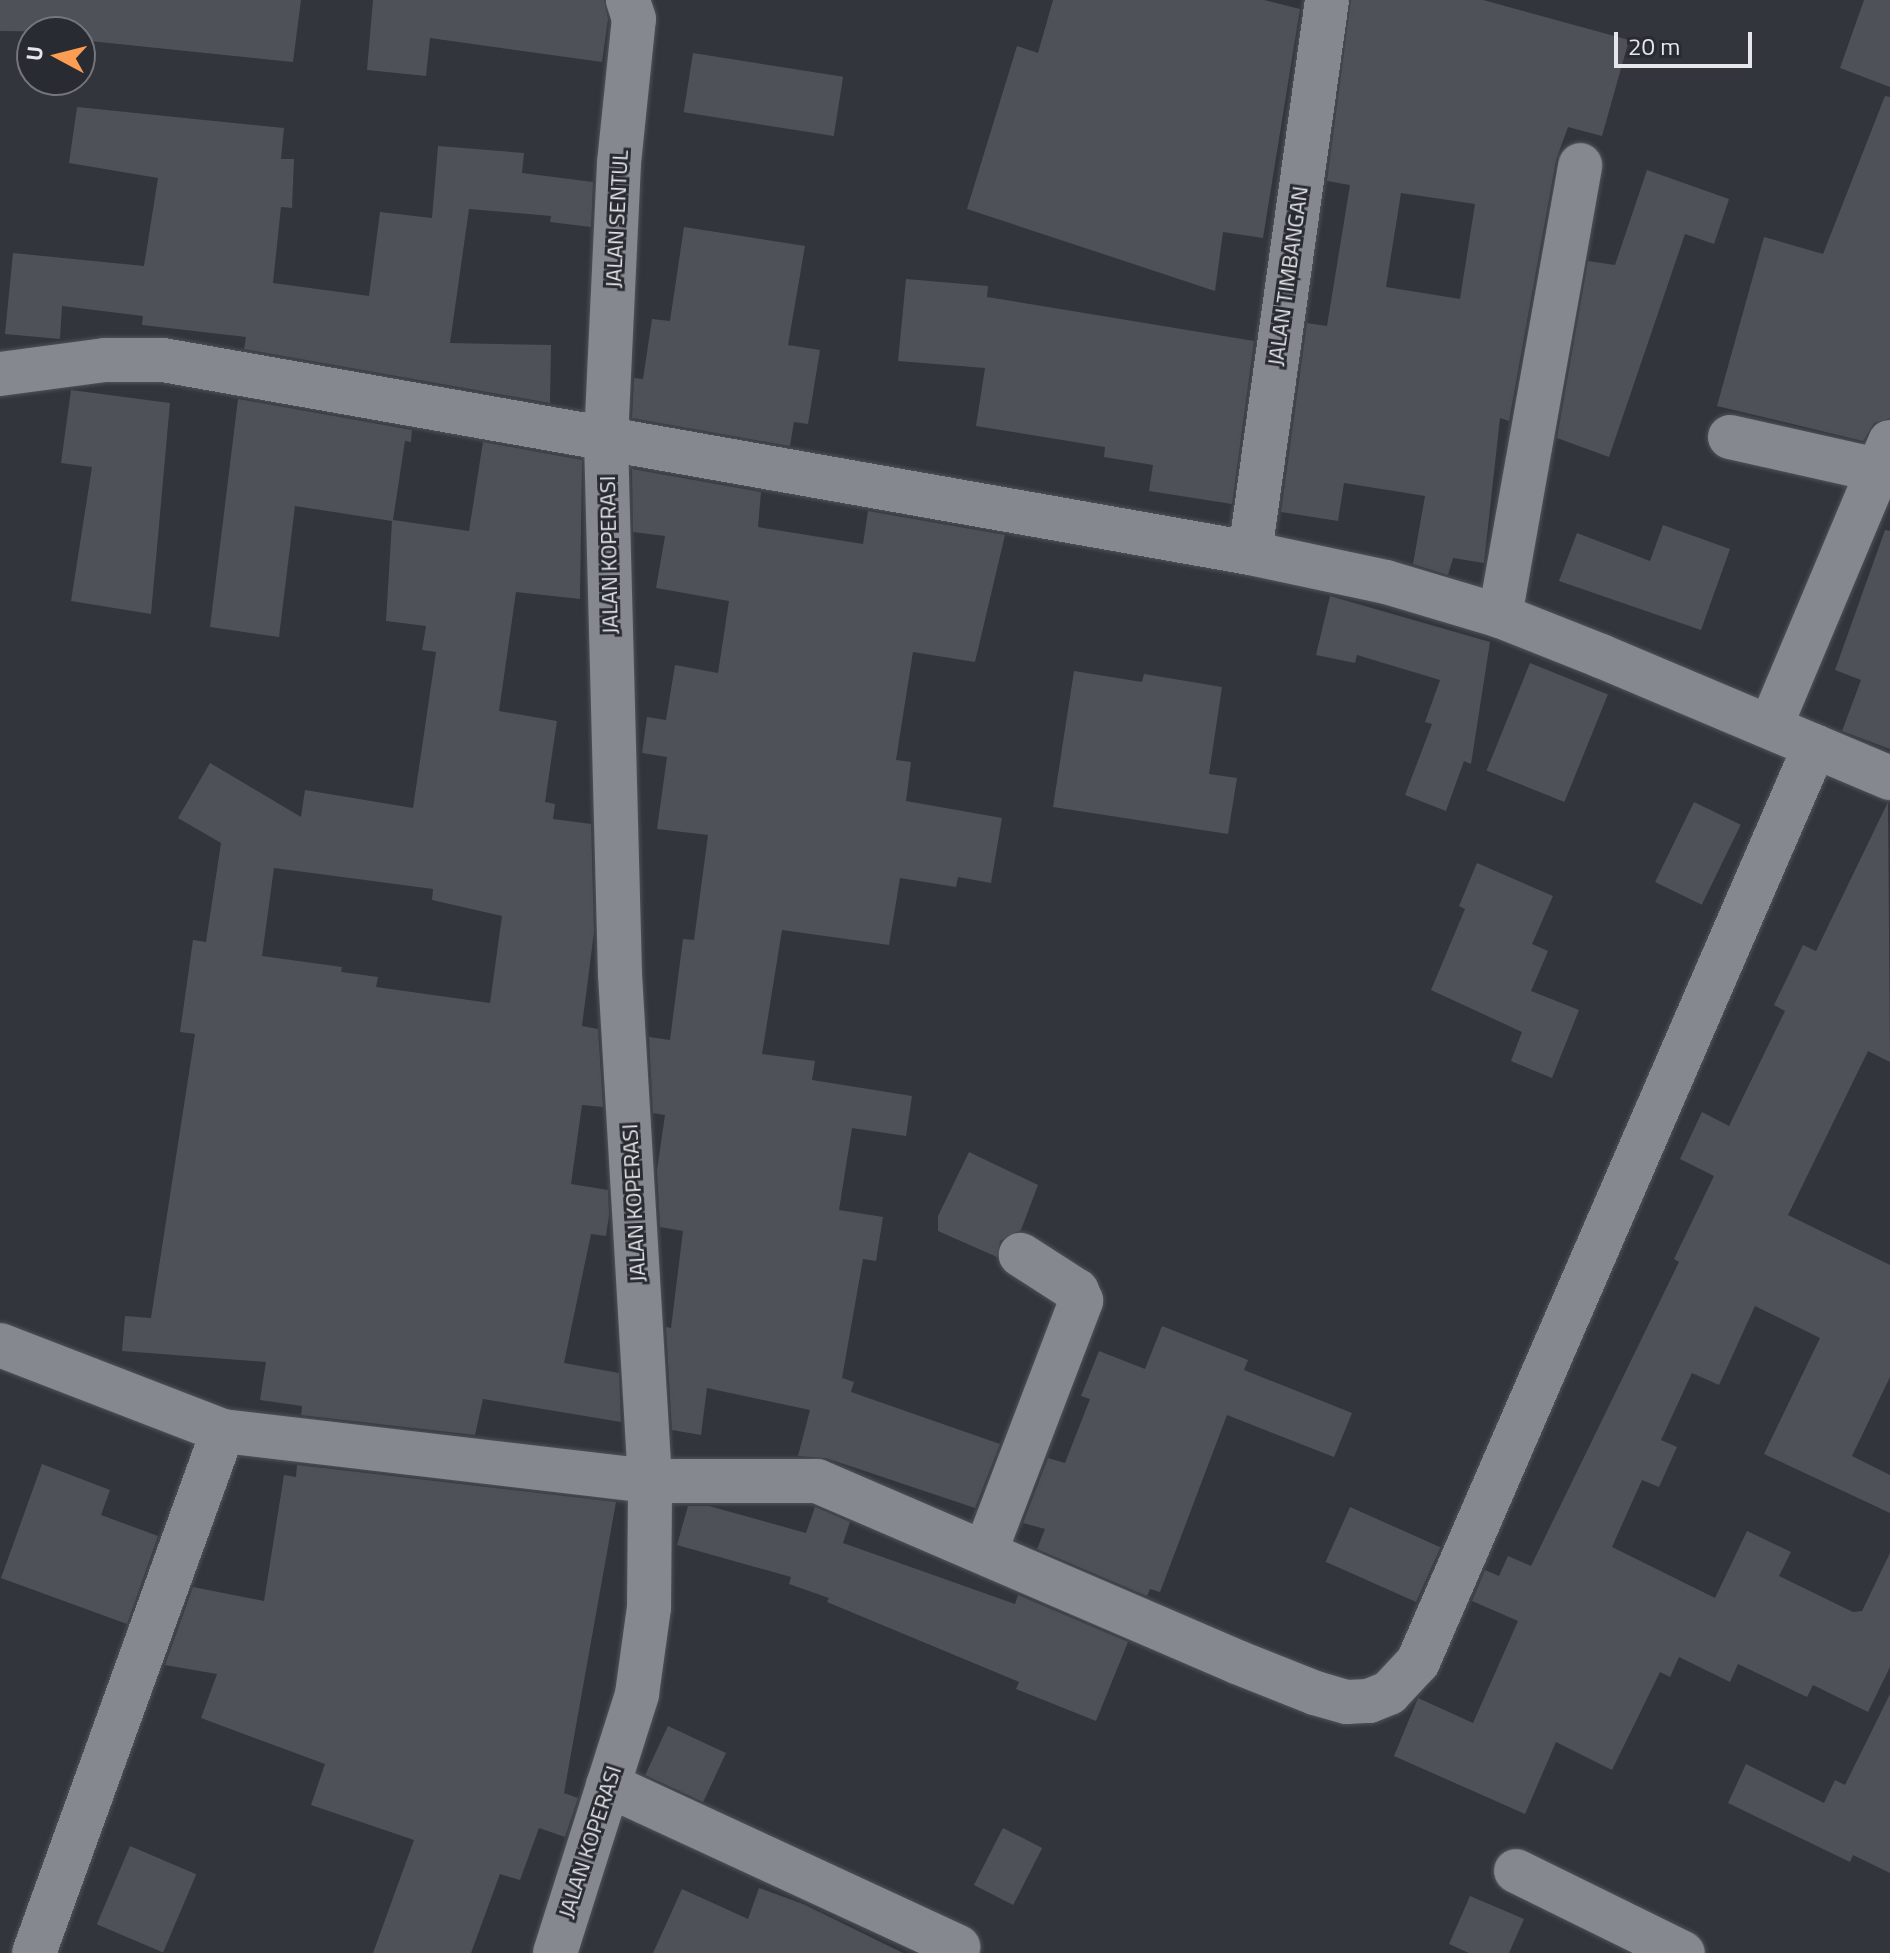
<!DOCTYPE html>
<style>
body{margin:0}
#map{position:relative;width:1890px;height:1953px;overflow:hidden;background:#32353b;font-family:"Titillium Web",sans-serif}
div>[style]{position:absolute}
.building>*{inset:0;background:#4e5258;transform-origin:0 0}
.roads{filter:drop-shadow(0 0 2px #4f5256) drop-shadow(0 0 2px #4f5256)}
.minor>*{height:44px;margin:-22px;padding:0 22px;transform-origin:22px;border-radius:22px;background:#85898f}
span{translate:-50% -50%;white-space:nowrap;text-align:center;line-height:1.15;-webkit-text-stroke:6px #282b31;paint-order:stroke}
.street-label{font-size:22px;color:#e5e7ea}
.north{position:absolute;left:16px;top:16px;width:80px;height:80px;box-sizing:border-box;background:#282b31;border:2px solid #74767b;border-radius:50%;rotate:277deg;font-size:22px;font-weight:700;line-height:32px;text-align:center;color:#e5e7ea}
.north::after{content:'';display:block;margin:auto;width:28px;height:36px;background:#fc9d53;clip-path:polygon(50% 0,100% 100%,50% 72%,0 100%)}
.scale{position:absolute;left:1614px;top:32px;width:138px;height:36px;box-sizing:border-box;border:4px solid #e5e7ea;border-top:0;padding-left:10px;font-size:24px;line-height:28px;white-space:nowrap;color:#e5e7ea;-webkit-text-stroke:6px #282b31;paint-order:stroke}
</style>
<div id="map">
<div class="building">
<i style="clip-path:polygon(0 0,301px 0,293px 62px,80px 40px,80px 32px,0 31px)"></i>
<i style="clip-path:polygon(373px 0,604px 0,608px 19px,602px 62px,430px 38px,426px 76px,367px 70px)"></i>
<i style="clip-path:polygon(1053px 0,1264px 0,1300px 9px,1263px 238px,1223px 232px,1215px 291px,967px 209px,1017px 46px,1038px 53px)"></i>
<i style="clip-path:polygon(evenodd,1351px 0,1483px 0,1629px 40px,1602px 136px,1568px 127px,1556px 160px,1509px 421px,1500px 418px,1484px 563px,1453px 558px,1448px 575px,1413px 564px,1425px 496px,1344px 483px,1338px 521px,1281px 512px,1307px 323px,1327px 326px,1350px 185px,1327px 181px,1351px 0,1401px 193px,1475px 204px,1460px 299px,1386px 287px,1401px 193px)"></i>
<i style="clip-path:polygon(1864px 0,1890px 0,1890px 87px,1840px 68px)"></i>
<i style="left:693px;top:53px;width:152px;height:60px;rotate:9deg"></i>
<i style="clip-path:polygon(1885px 96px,1890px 97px,1890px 418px,1874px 423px,1863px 441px,1717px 406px,1764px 237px,1823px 254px)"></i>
<i style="clip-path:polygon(77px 107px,284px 128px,281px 159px,294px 159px,292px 208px,281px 207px,273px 283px,369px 296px,380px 212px,432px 218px,438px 146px,524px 153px,522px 173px,593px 182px,591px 227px,550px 222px,551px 216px,469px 209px,450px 343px,551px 345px,550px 403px,244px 349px,246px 337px,142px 325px,143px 316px,62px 306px,60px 339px,5px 334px,13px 253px,144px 266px,158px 178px,69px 163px)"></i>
<i style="clip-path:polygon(1647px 170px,1729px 199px,1714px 244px,1685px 234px,1609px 457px,1557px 438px,1588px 261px,1615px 265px)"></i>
<i style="clip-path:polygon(684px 227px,805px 246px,788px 345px,820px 350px,808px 424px,794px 422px,790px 446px,632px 418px,634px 378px,643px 379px,652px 319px,670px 321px)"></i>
<i style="clip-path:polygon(906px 279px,988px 286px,987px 297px,1254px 341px,1232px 504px,1149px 491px,1153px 465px,1104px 457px,1105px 447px,976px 426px,985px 368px,898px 361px)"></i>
<i style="clip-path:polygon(71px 390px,170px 403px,151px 614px,71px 601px,92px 467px,61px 463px)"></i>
<i style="clip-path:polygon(evenodd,238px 399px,412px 430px,411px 442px,405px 441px,393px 520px,469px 531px,483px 442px,582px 460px,580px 599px,516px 592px,499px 711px,557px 721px,545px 802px,555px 804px,553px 819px,591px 824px,594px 932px,582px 1026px,598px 1029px,603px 1107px,582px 1105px,571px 1184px,608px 1190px,609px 1215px,606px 1236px,591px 1234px,564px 1363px,619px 1373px,621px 1422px,483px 1399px,475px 1435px,301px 1415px,302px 1406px,260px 1400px,266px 1362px,122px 1351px,125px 1316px,151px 1318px,195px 1034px,180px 1032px,193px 940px,206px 942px,221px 843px,178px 818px,210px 763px,301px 817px,305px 790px,413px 808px,436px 652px,422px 650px,426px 626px,386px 621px,392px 521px,295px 506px,279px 637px,210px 627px,238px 399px,274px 868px,433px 889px,432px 900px,502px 916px,490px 1003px,376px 987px,378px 977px,341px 972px,342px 967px,262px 956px,274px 868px)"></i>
<i style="clip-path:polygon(632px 469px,761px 492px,758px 527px,863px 544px,868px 511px,1005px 535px,975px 662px,913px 652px,896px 760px,911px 762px,906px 801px,1002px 818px,991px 883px,958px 877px,956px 887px,900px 878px,889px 945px,782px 930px,762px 1054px,815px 1061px,812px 1080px,912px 1096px,906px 1136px,852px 1128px,839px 1210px,883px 1217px,876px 1261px,863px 1259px,842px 1378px,854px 1382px,851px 1392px,1000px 1444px,975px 1508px,826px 1458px,798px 1456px,810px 1410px,707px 1388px,701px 1435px,672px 1430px,666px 1327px,671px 1328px,683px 1231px,660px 1227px,657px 1170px,665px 1115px,653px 1113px,649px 1037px,670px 1040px,683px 939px,694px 940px,708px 835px,657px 829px,667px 757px,642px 753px,647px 717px,666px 720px,675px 665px,718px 673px,729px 601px,656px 588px,665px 536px,633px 532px)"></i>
<i style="clip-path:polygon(1663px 525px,1730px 549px,1701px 630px,1559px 581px,1577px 533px,1650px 561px)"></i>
<i style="clip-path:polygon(1885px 530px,1890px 531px,1890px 749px,1842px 731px,1861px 680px,1835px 670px)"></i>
<i style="clip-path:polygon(1330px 596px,1490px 642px,1471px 764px,1464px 761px,1446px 811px,1405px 795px,1432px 724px,1425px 722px,1440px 680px,1357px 655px,1355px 663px,1316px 655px)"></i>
<i style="left:1530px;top:663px;width:84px;height:116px;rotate:22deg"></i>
<i style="clip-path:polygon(1074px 671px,1142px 682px,1144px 674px,1222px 687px,1209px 774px,1237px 778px,1228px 834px,1053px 807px)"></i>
<i style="left:1694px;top:802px;width:52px;height:89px;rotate:26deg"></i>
<i style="clip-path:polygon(1888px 802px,1890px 1062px,1868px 1051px,1788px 1215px,1890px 1265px,1890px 1377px,1852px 1456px,1890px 1475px,1890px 1513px,1764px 1454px,1820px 1338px,1755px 1306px,1719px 1385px,1692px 1373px,1661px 1440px,1677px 1447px,1659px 1487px,1642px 1480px,1612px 1547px,1715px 1598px,1747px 1531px,1791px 1552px,1779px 1576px,1853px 1612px,1862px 1611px,1890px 1553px,1890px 1667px,1868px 1712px,1813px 1685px,1807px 1697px,1738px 1664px,1730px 1682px,1679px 1657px,1670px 1677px,1660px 1672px,1612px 1770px,1556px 1742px,1525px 1814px,1394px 1756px,1418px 1698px,1473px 1723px,1518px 1621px,1472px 1601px,1485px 1570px,1499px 1576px,1508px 1556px,1531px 1566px,1679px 1262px,1674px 1259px,1714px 1176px,1680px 1159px,1702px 1112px,1729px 1126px,1785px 1011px,1774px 1005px,1803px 945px,1816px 951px)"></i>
<i style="clip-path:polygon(1477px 863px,1553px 896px,1532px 944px,1548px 951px,1531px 991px,1579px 1010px,1552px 1078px,1511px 1061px,1522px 1032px,1431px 990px,1465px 909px,1459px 906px)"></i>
<i style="clip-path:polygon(969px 1152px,1038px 1185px,1021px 1230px,1000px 1241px,997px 1257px,938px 1231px,938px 1216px)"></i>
<i style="clip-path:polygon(1162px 1326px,1248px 1360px,1244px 1370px,1352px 1413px,1334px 1457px,1227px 1415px,1160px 1592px,1150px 1589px,1147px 1596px,1037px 1549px,1045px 1529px,1023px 1523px,1048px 1458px,1065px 1463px,1090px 1399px,1081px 1396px,1099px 1351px,1145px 1369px)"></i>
<i style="clip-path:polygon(42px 1464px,110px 1490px,101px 1515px,158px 1536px,127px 1624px,1px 1578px)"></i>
<i style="clip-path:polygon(297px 1465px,616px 1502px,564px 1793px,578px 1798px,565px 1837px,539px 1828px,520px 1880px,500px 1874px,471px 1953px,373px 1953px,414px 1840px,311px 1805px,325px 1764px,201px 1718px,217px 1674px,165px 1665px,193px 1587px,264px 1601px,284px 1475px,296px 1477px)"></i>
<i style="clip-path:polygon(688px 1506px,709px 1506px,806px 1533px,815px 1507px,850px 1522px,843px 1543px,1015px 1604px,1018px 1595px,1128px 1642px,1096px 1721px,1016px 1689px,1019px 1682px,827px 1602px,829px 1598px,789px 1584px,791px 1577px,677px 1545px)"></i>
<i style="left:1350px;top:1507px;width:99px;height:60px;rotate:24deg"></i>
<i style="clip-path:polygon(1890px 1694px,1890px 1873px,1853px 1855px,1850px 1862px,1728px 1803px,1746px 1764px,1824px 1803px,1835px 1780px,1845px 1785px)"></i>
<i style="left:668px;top:1726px;width:64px;height:54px;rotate:25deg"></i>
<i style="left:1003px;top:1828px;width:44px;height:64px;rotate:27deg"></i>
<i style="left:130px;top:1846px;width:72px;height:85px;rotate:23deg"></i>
<i style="clip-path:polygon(759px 1888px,803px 1904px,903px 1953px,653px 1953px,682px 1889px,748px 1919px)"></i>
<i style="clip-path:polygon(1470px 1896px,1524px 1919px,1509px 1953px,1469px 1953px,1449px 1944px)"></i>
</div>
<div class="roads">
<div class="minor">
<i style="left:0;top:374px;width:106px;rotate:-7.6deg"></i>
<i style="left:105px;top:360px;width:58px"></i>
<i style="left:163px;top:360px;width:1104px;rotate:10.07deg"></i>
<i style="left:1250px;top:553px;width:139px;rotate:12deg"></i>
<i style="left:1386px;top:582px;width:119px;rotate:16.6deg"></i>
<i style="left:1500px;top:616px;width:109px;rotate:21.6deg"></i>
<i style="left:1601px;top:656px;width:314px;rotate:22.9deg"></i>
<i style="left:1730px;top:437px;width:152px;rotate:12.6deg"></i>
<i style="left:1250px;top:553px;width:558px;rotate:-82.07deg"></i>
<i style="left:1500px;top:616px;width:458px;rotate:-79.9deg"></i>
<i style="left:1771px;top:725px;width:307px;rotate:-67.2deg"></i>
<i style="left:0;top:1345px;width:239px;rotate:21.1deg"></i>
<i style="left:223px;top:1431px;width:430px;rotate:6.7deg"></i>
<i style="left:650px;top:1481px;width:167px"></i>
<i style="left:817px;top:1481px;width:457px;rotate:23.3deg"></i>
<i style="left:1237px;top:1662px;width:84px;rotate:21.7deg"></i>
<i style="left:1315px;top:1693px;width:33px;rotate:16deg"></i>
<i style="left:1347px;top:1702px;width:22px;rotate:-3deg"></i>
<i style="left:1369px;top:1701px;width:22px;rotate:-22deg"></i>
<i style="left:1389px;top:1693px;width:42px;rotate:-46.9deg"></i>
<i style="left:1418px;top:1662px;width:998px;rotate:-66.57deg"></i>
<i style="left:986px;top:1550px;width:267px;rotate:-69.1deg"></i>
<i style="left:1081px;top:1301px;width:11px;rotate:-112deg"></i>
<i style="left:1077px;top:1291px;width:67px;rotate:-147.3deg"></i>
<i style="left:608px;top:1785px;width:386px;rotate:24.8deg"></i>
<i style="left:1516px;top:1871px;width:186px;rotate:26.2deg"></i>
<i style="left:34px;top:1953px;width:555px;rotate:-70.1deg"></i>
<i style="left:555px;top:1953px;width:272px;rotate:-72.4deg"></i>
<i style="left:637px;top:1694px;width:87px;rotate:-82.1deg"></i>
<i style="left:649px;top:1608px;width:127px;rotate:-89.5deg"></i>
<i style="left:650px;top:1481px;width:508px;rotate:-93.39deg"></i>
<i style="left:620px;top:974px;width:535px;rotate:-91.5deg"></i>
<i style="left:606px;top:439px;width:276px;rotate:-87.3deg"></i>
<i style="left:619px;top:163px;width:145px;rotate:-84.1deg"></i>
<i style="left:634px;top:19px;width:20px;rotate:-108deg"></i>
</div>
</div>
<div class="street-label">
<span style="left:617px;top:219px;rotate:-87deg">JALAN SENTUL</span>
<span style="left:1288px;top:276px;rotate:-82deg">JALAN TIMBANGAN</span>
<span style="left:609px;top:555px;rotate:-91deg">JALAN KOPERASI</span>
<span style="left:634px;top:1203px;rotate:-93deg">JALAN KOPERASI</span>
<span style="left:590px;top:1842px;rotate:-72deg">JALAN KOPERASI</span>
</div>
<div class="north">U</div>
<div class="scale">20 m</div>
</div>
